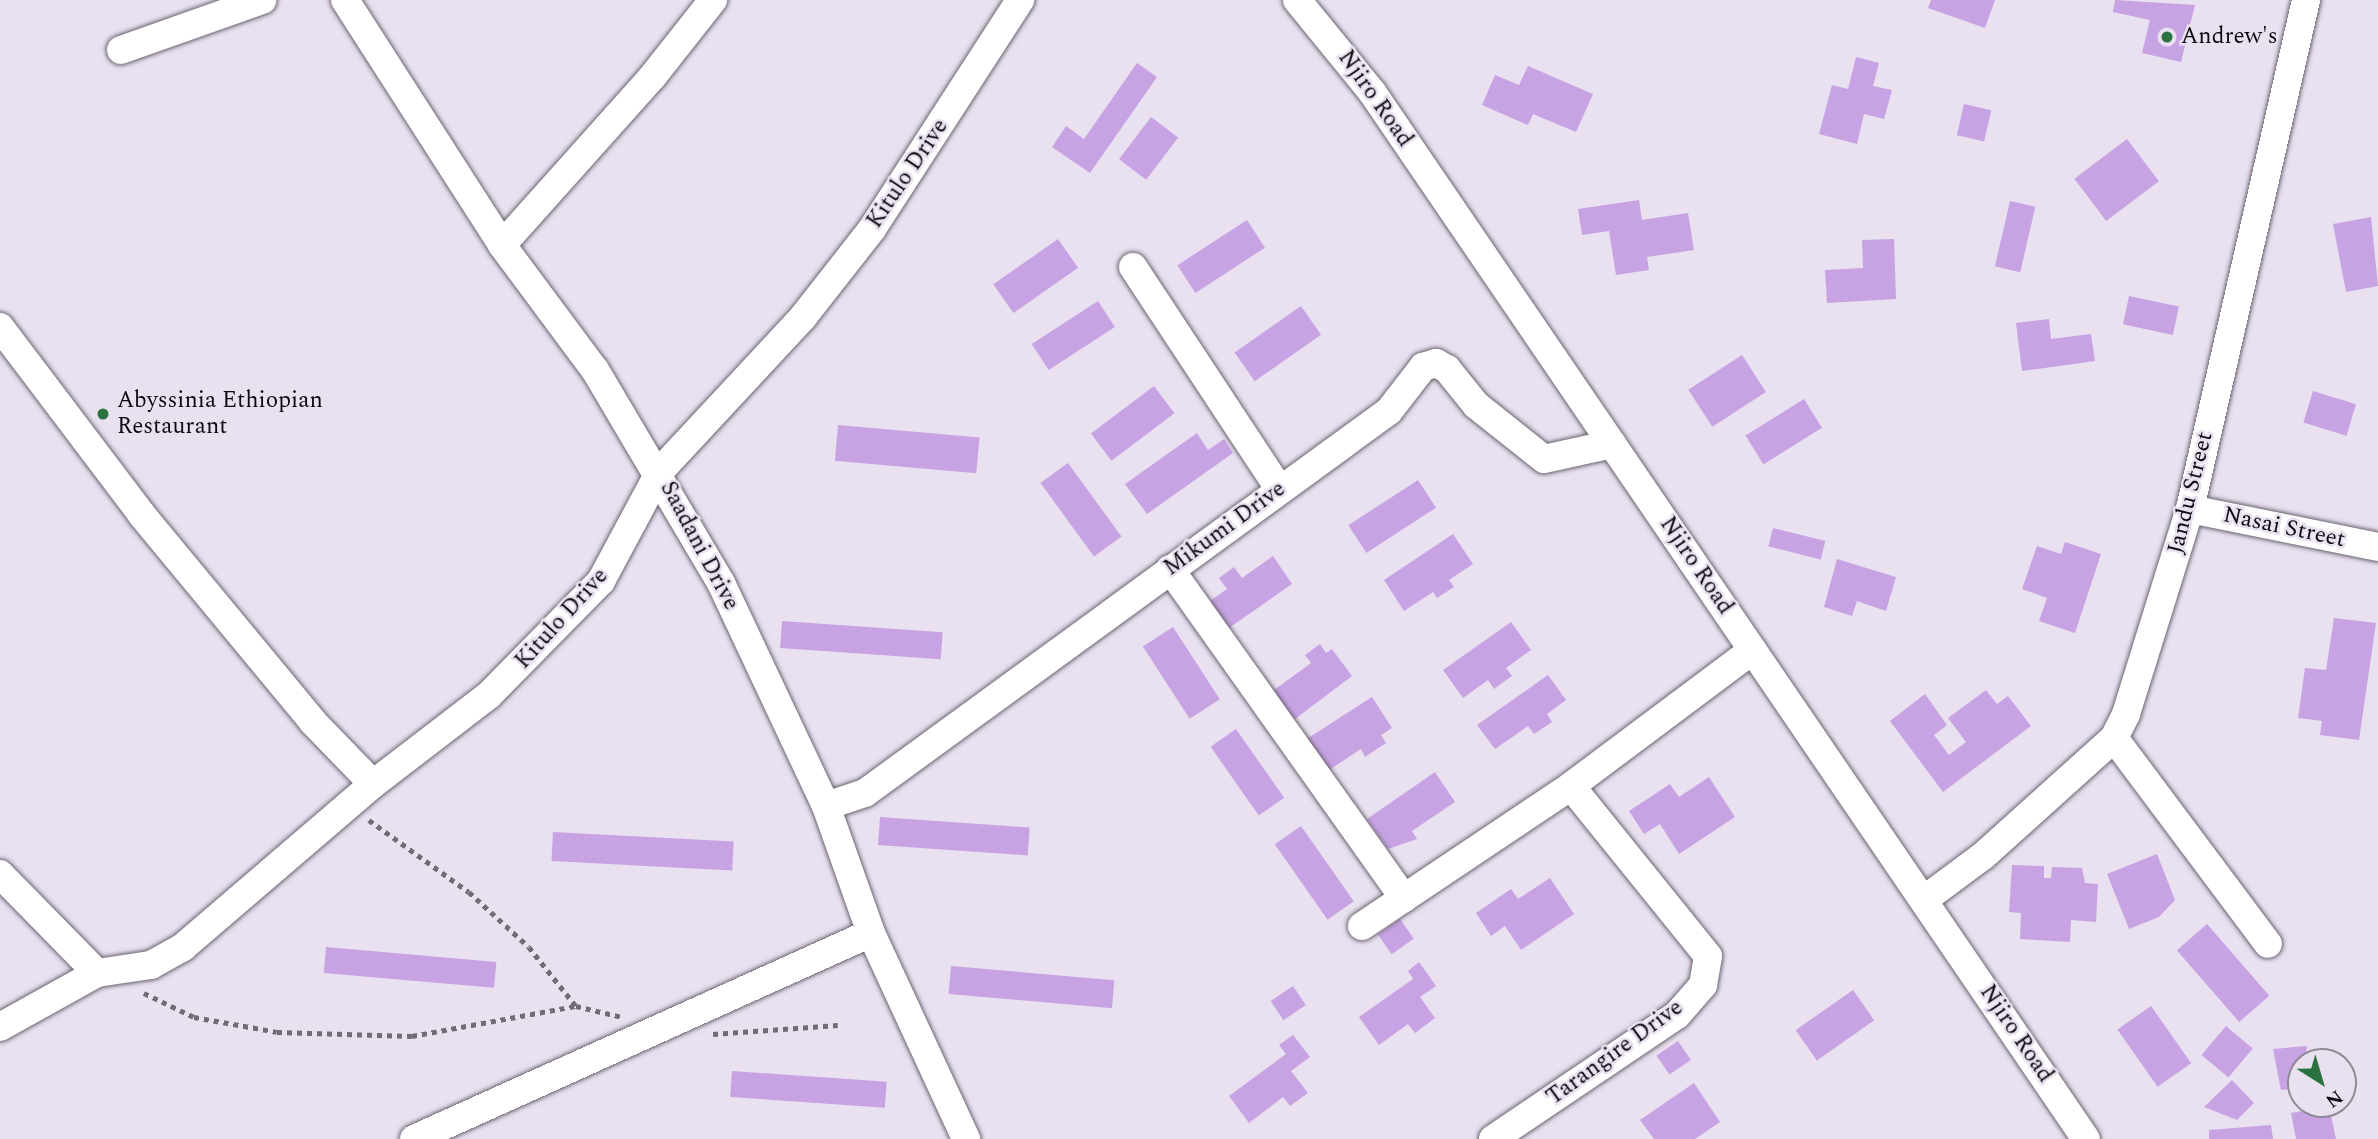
<!DOCTYPE html>
<style>
body{margin:0}
#map{position:relative;width:2378px;height:1139px;overflow:hidden;background:#e9e0f0;font-family:Spectral,serif}
div>[style]{position:absolute}
.building>*{inset:0;background:#c7a3e3;transform-origin:0 0}
.path>*{height:4.5px;margin-top:-2.25px;transform-origin:0;background:repeating-linear-gradient(90deg,#716b75 0 5px,transparent 0 10px)}
.roads{filter:drop-shadow(0 0 2px #6b6471) drop-shadow(0 0 2px #6b6471)}
.minor>*{height:28px;margin:-14px;padding:0 14px;transform-origin:14px;border-radius:14px;background:#fff}
.dots>*{width:19px;height:19px;translate:-50% -50%;box-sizing:border-box;border:4px solid #e9e0f0;border-radius:50%}
span{translate:-50% -50%;white-space:nowrap;text-align:center;line-height:1.15;-webkit-text-stroke:5px #e9e0f0;paint-order:stroke}
.poi-label{font-size:23px;color:#0d0a0f}
.left{translate:0 -50%;text-align:left}
.street-label{font-size:23px;color:#0d0a0f}
.north{position:absolute;left:2287px;top:1048px;width:70px;height:70px;box-sizing:border-box;background:#e9e0f0;border:2px solid #918a96;border-radius:50%;rotate:143deg;font-size:19px;font-weight:700;line-height:28px;text-align:center;color:#0d0a0f}
.north::after{content:'';display:block;margin:auto;width:24px;height:32px;background:#2a7341;clip-path:polygon(50% 0,100% 100%,50% 72%,0 100%)}
</style>
<div id="map">
<div class="building">
<i style="clip-path:polygon(1931px 0,1995px 0,1985px 28px,1928px 8px)"></i>
<i style="clip-path:polygon(2115px 0,2195px 5px,2181px 62px,2142px 53px,2150px 20px,2113px 12px)"></i>
<i style="clip-path:polygon(1856px 57px,1879px 63px,1873px 86px,1892px 90px,1884px 119px,1864px 114px,1857px 144px,1819px 134px,1832px 85px,1848px 89px)"></i>
<i style="clip-path:polygon(1137px 63px,1157px 77px,1090px 173px,1052px 147px,1066px 126px,1084px 139px)"></i>
<i style="clip-path:polygon(1528px 66px,1593px 94px,1576px 132px,1533px 114px,1528px 125px,1482px 105px,1495px 75px,1519px 85px)"></i>
<i style="left:1964px;top:104px;width:28px;height:32px;rotate:13deg"></i>
<i style="left:1151px;top:117px;width:34px;height:53px;rotate:37deg"></i>
<i style="left:2127px;top:139px;width:53px;height:66px;rotate:53deg"></i>
<i style="clip-path:polygon(1639px 200px,1642px 220px,1688px 213px,1694px 250px,1647px 257px,1649px 270px,1616px 275px,1609px 231px,1582px 235px,1578px 209px)"></i>
<i style="left:2010px;top:201px;width:26px;height:67px;rotate:13deg"></i>
<i style="clip-path:polygon(2371px 217px,2378px 286px,2346px 292px,2333px 224px)"></i>
<i style="left:1247px;top:220px;width:33px;height:83px;rotate:57deg"></i>
<i style="left:1058px;top:239px;width:35px;height:79px;rotate:55deg"></i>
<i style="clip-path:polygon(1894px 239px,1896px 299px,1827px 303px,1825px 270px,1863px 268px,1862px 240px)"></i>
<i style="left:2129px;top:296px;width:51px;height:29px;rotate:12deg"></i>
<i style="left:1098px;top:301px;width:31px;height:79px;rotate:57deg"></i>
<i style="left:1301px;top:306px;width:35px;height:81px;rotate:55deg"></i>
<i style="clip-path:polygon(2049px 319px,2051px 339px,2091px 334px,2095px 361px,2022px 371px,2016px 323px)"></i>
<i style="left:1742px;top:355px;width:44px;height:64px;rotate:57deg"></i>
<i style="left:1154px;top:386px;width:34px;height:79px;rotate:53deg"></i>
<i style="left:2313px;top:391px;width:45px;height:33px;rotate:17deg"></i>
<i style="left:1804px;top:399px;width:34px;height:69px;rotate:58deg"></i>
<i style="left:838px;top:425px;width:142px;height:36px;rotate:5deg"></i>
<i style="clip-path:polygon(1197px 433px,1208px 450px,1224px 439px,1233px 453px,1147px 514px,1125px 484px)"></i>
<i style="left:1068px;top:463px;width:91px;height:34px;rotate:54deg"></i>
<i style="left:1418px;top:480px;width:33px;height:83px;rotate:57deg"></i>
<i style="left:1773px;top:528px;width:54px;height:19px;rotate:14deg"></i>
<i style="clip-path:polygon(1453px 534px,1473px 564px,1449px 580px,1454px 587px,1437px 598px,1433px 592px,1404px 611px,1384px 580px)"></i>
<i style="clip-path:polygon(2065px 542px,2101px 554px,2075px 633px,2039px 621px,2047px 598px,2022px 589px,2037px 546px,2061px 554px)"></i>
<i style="clip-path:polygon(1273px 556px,1292px 584px,1226px 630px,1207px 603px,1227px 589px,1219px 578px,1234px 567px,1242px 578px)"></i>
<i style="clip-path:polygon(1837px 559px,1896px 577px,1886px 611px,1857px 601px,1852px 616px,1824px 607px)"></i>
<i style="clip-path:polygon(2334px 618px,2376px 623px,2359px 740px,2320px 735px,2322px 721px,2298px 718px,2305px 668px,2326px 670px)"></i>
<i style="left:782px;top:621px;width:161px;height:27px;rotate:4deg"></i>
<i style="clip-path:polygon(1511px 622px,1531px 650px,1506px 668px,1512px 676px,1494px 689px,1488px 680px,1463px 698px,1443px 670px)"></i>
<i style="left:1173px;top:627px;width:86px;height:36px;rotate:57deg"></i>
<i style="clip-path:polygon(1320px 644px,1326px 653px,1332px 649px,1352px 676px,1287px 725px,1266px 696px,1311px 663px,1305px 655px)"></i>
<i style="clip-path:polygon(1548px 675px,1566px 700px,1547px 714px,1552px 722px,1534px 734px,1528px 726px,1495px 749px,1477px 725px)"></i>
<i style="clip-path:polygon(1986px 690px,1997px 704px,2008px 696px,2031px 726px,1943px 792px,1890px 721px,1925px 694px,1947px 725px,1934px 735px,1949px 755px,1966px 742px,1948px 718px)"></i>
<i style="clip-path:polygon(1372px 697px,1392px 728px,1381px 735px,1386px 743px,1365px 757px,1361px 749px,1323px 774px,1302px 742px)"></i>
<i style="left:1236px;top:729px;width:84px;height:31px;rotate:55deg"></i>
<i style="clip-path:polygon(1435px 772px,1455px 802px,1412px 831px,1417px 839px,1388px 849px,1367px 819px)"></i>
<i style="clip-path:polygon(1709px 777px,1735px 817px,1679px 854px,1660px 824px,1644px 834px,1629px 811px,1670px 784px,1679px 797px)"></i>
<i style="left:880px;top:817px;width:150px;height:28px;rotate:4deg"></i>
<i style="left:1301px;top:826px;width:92px;height:32px;rotate:55deg"></i>
<i style="left:553px;top:832px;width:181px;height:29px;rotate:3deg"></i>
<i style="clip-path:polygon(2157px 854px,2175px 900px,2159px 917px,2129px 929px,2107px 874px)"></i>
<i style="clip-path:polygon(2012px 865px,2044px 866px,2044px 878px,2051px 878px,2052px 867px,2082px 868px,2085px 883px,2098px 884px,2096px 922px,2071px 920px,2070px 942px,2020px 939px,2021px 913px,2009px 912px)"></i>
<i style="clip-path:polygon(1550px 878px,1574px 914px,1521px 950px,1505px 926px,1491px 936px,1476px 913px,1511px 889px,1518px 899px)"></i>
<i style="left:1400px;top:919px;width:24px;height:27px;rotate:55deg"></i>
<i style="left:2207px;top:924px;width:95px;height:40px;rotate:49deg"></i>
<i style="left:326px;top:947px;width:171px;height:26px;rotate:5deg"></i>
<i style="clip-path:polygon(1419px 962px,1436px 986px,1420px 997px,1435px 1018px,1415px 1033px,1408px 1024px,1379px 1045px,1359px 1017px,1413px 979px,1408px 971px)"></i>
<i style="left:951px;top:966px;width:164px;height:28px;rotate:5deg"></i>
<i style="left:1293px;top:986px;width:23px;height:27px;rotate:56deg"></i>
<i style="left:1853px;top:990px;width:37px;height:70px;rotate:55deg"></i>
<i style="left:2151px;top:1006px;width:70px;height:41px;rotate:55deg"></i>
<i style="left:2226px;top:1026px;width:35px;height:38px;rotate:40deg"></i>
<i style="clip-path:polygon(1293px 1035px,1310px 1057px,1291px 1071px,1308px 1093px,1290px 1106px,1283px 1097px,1249px 1123px,1229px 1096px,1286px 1054px,1279px 1045px)"></i>
<i style="left:1678px;top:1041px;width:23px;height:26px;rotate:56deg"></i>
<i style="clip-path:polygon(2307px 1046px,2301px 1088px,2281px 1090px,2273px 1049px)"></i>
<i style="left:732px;top:1071px;width:155px;height:26px;rotate:4deg"></i>
<i style="clip-path:polygon(2232px 1080px,2254px 1103px,2237px 1120px,2204px 1107px)"></i>
<i style="clip-path:polygon(1694px 1083px,1720px 1122px,1695px 1139px,1654px 1139px,1640px 1120px)"></i>
<i style="clip-path:polygon(2329px 1106px,2336px 1139px,2296px 1139px,2291px 1113px)"></i>
<i style="clip-path:polygon(2271px 1125px,2273px 1139px,2209px 1139px,2209px 1130px)"></i>
</div>
<div class="path">
<i style="left:369px;top:820px;width:123px;rotate:35.8deg"></i>
<i style="left:469px;top:892px;width:81px;rotate:42.5deg"></i>
<i style="left:529px;top:947px;width:75px;rotate:51.5deg"></i>
<i style="left:576px;top:1006px;width:47px;rotate:13.4deg"></i>
<i style="left:144px;top:993px;width:55px;rotate:25.6deg"></i>
<i style="left:194px;top:1017px;width:84px;rotate:10.2deg"></i>
<i style="left:277px;top:1032px;width:135px;rotate:1.7deg"></i>
<i style="left:412px;top:1036px;width:167px;rotate:-10.4deg"></i>
<i style="left:713px;top:1034px;width:125px;rotate:-4.1deg"></i>
</div>
<div class="roads">
<div class="minor">
<i style="left:345px;top:0;width:291px;rotate:57.3deg"></i>
<i style="left:502px;top:245px;width:156px;rotate:53.4deg"></i>
<i style="left:595px;top:370px;width:247px;rotate:59.4deg"></i>
<i style="left:721px;top:583px;width:246px;rotate:64.8deg"></i>
<i style="left:826px;top:806px;width:135px;rotate:70.5deg"></i>
<i style="left:871px;top:933px;width:227px;rotate:65.2deg"></i>
<i style="left:1297px;top:0;width:119px;rotate:50.8deg"></i>
<i style="left:1372px;top:92px;width:1267px;rotate:55.71deg"></i>
<i style="left:121px;top:50px;width:150px;rotate:-19.5deg"></i>
<i style="left:502px;top:245px;width:227px;rotate:-48.2deg"></i>
<i style="left:653px;top:76px;width:97px;rotate:-51.7deg"></i>
<i style="left:1133px;top:267px;width:267px;rotate:56.6deg"></i>
<i style="left:0;top:327px;width:236px;rotate:52.9deg"></i>
<i style="left:142px;top:515px;width:268px;rotate:50.4deg"></i>
<i style="left:313px;top:722px;width:86px;rotate:45.9deg"></i>
<i style="left:2190px;top:509px;width:192px;rotate:11.4deg"></i>
<i style="left:1170px;top:569px;width:404px;rotate:54.6deg"></i>
<i style="left:2114px;top:738px;width:257px;rotate:53.2deg"></i>
<i style="left:826px;top:806px;width:41px;rotate:-18.4deg"></i>
<i style="left:865px;top:793px;width:648px;rotate:-36.09deg"></i>
<i style="left:1389px;top:411px;width:56px;rotate:-52.3deg"></i>
<i style="left:1423px;top:367px;width:14px;rotate:-17deg"></i>
<i style="left:1436px;top:363px;width:13px;rotate:29deg"></i>
<i style="left:1447px;top:369px;width:46px;rotate:51.1deg"></i>
<i style="left:1476px;top:405px;width:87px;rotate:38.5deg"></i>
<i style="left:1544px;top:459px;width:70px;rotate:-12.4deg"></i>
<i style="left:0;top:874px;width:139px;rotate:45.6deg"></i>
<i style="left:97px;top:973px;width:55px;rotate:-8.4deg"></i>
<i style="left:151px;top:965px;width:37px;rotate:-29deg"></i>
<i style="left:183px;top:947px;width:250px;rotate:-40.6deg"></i>
<i style="left:373px;top:784px;width:146px;rotate:-37.5deg"></i>
<i style="left:489px;top:695px;width:160px;rotate:-45.5deg"></i>
<i style="left:601px;top:581px;width:125px;rotate:-61.8deg"></i>
<i style="left:660px;top:471px;width:210px;rotate:-47.1deg"></i>
<i style="left:803px;top:317px;width:112px;rotate:-51.9deg"></i>
<i style="left:872px;top:229px;width:273px;rotate:-57.1deg"></i>
<i style="left:1925px;top:899px;width:72px;rotate:-36.6deg"></i>
<i style="left:1983px;top:856px;width:176px;rotate:-42deg"></i>
<i style="left:2114px;top:738px;width:27px;rotate:-63deg"></i>
<i style="left:2126px;top:714px;width:215px;rotate:-72.7deg"></i>
<i style="left:2190px;top:509px;width:522px;rotate:-77.16deg"></i>
<i style="left:1362px;top:926px;width:252px;rotate:-33.8deg"></i>
<i style="left:1571px;top:786px;width:227px;rotate:-36.8deg"></i>
<i style="left:0;top:1027px;width:111px;rotate:-29.1deg"></i>
<i style="left:414px;top:1139px;width:501px;rotate:-24.26deg"></i>
<i style="left:1493px;top:1139px;width:222px;rotate:-34deg"></i>
<i style="left:1677px;top:1015px;width:40px;rotate:-49deg"></i>
<i style="left:1703px;top:985px;width:29px;rotate:-80deg"></i>
<i style="left:1708px;top:956px;width:218px;rotate:-128.9deg"></i>
</div>
</div>
<div class="dots">
<i style="left:2167px;top:37px;background:#2a7341"></i>
<i style="left:103px;top:414px;background:#2a7341"></i>
</div>
<div class="poi-label">
<span class="left" style="left:2181px;top:37px">Andrew's</span>
<span class="left" style="left:117px;top:414px">Abyssinia Ethiopian<br>Restaurant</span>
</div>
<div class="street-label">
<span style="left:1375px;top:99px;rotate:55deg">Njiro Road</span>
<span style="left:908px;top:174px;rotate:-56deg">Kitulo Drive</span>
<span style="left:2191px;top:493px;rotate:-76deg">Jandu Street</span>
<span style="left:2284px;top:528px;rotate:12deg">Nasai Street</span>
<span style="left:1225px;top:529px;rotate:-36deg">Mikumi Drive</span>
<span style="left:699px;top:546px;rotate:62deg">Saadani Drive</span>
<span style="left:1696px;top:566px;rotate:56deg">Njiro Road</span>
<span style="left:562px;top:619px;rotate:-48deg">Kitulo Drive</span>
<span style="left:2016px;top:1034px;rotate:56deg">Njiro Road</span>
<span style="left:1615px;top:1053px;rotate:-36deg">Tarangire Drive</span>
</div>
<div class="north">N</div>
</div>
